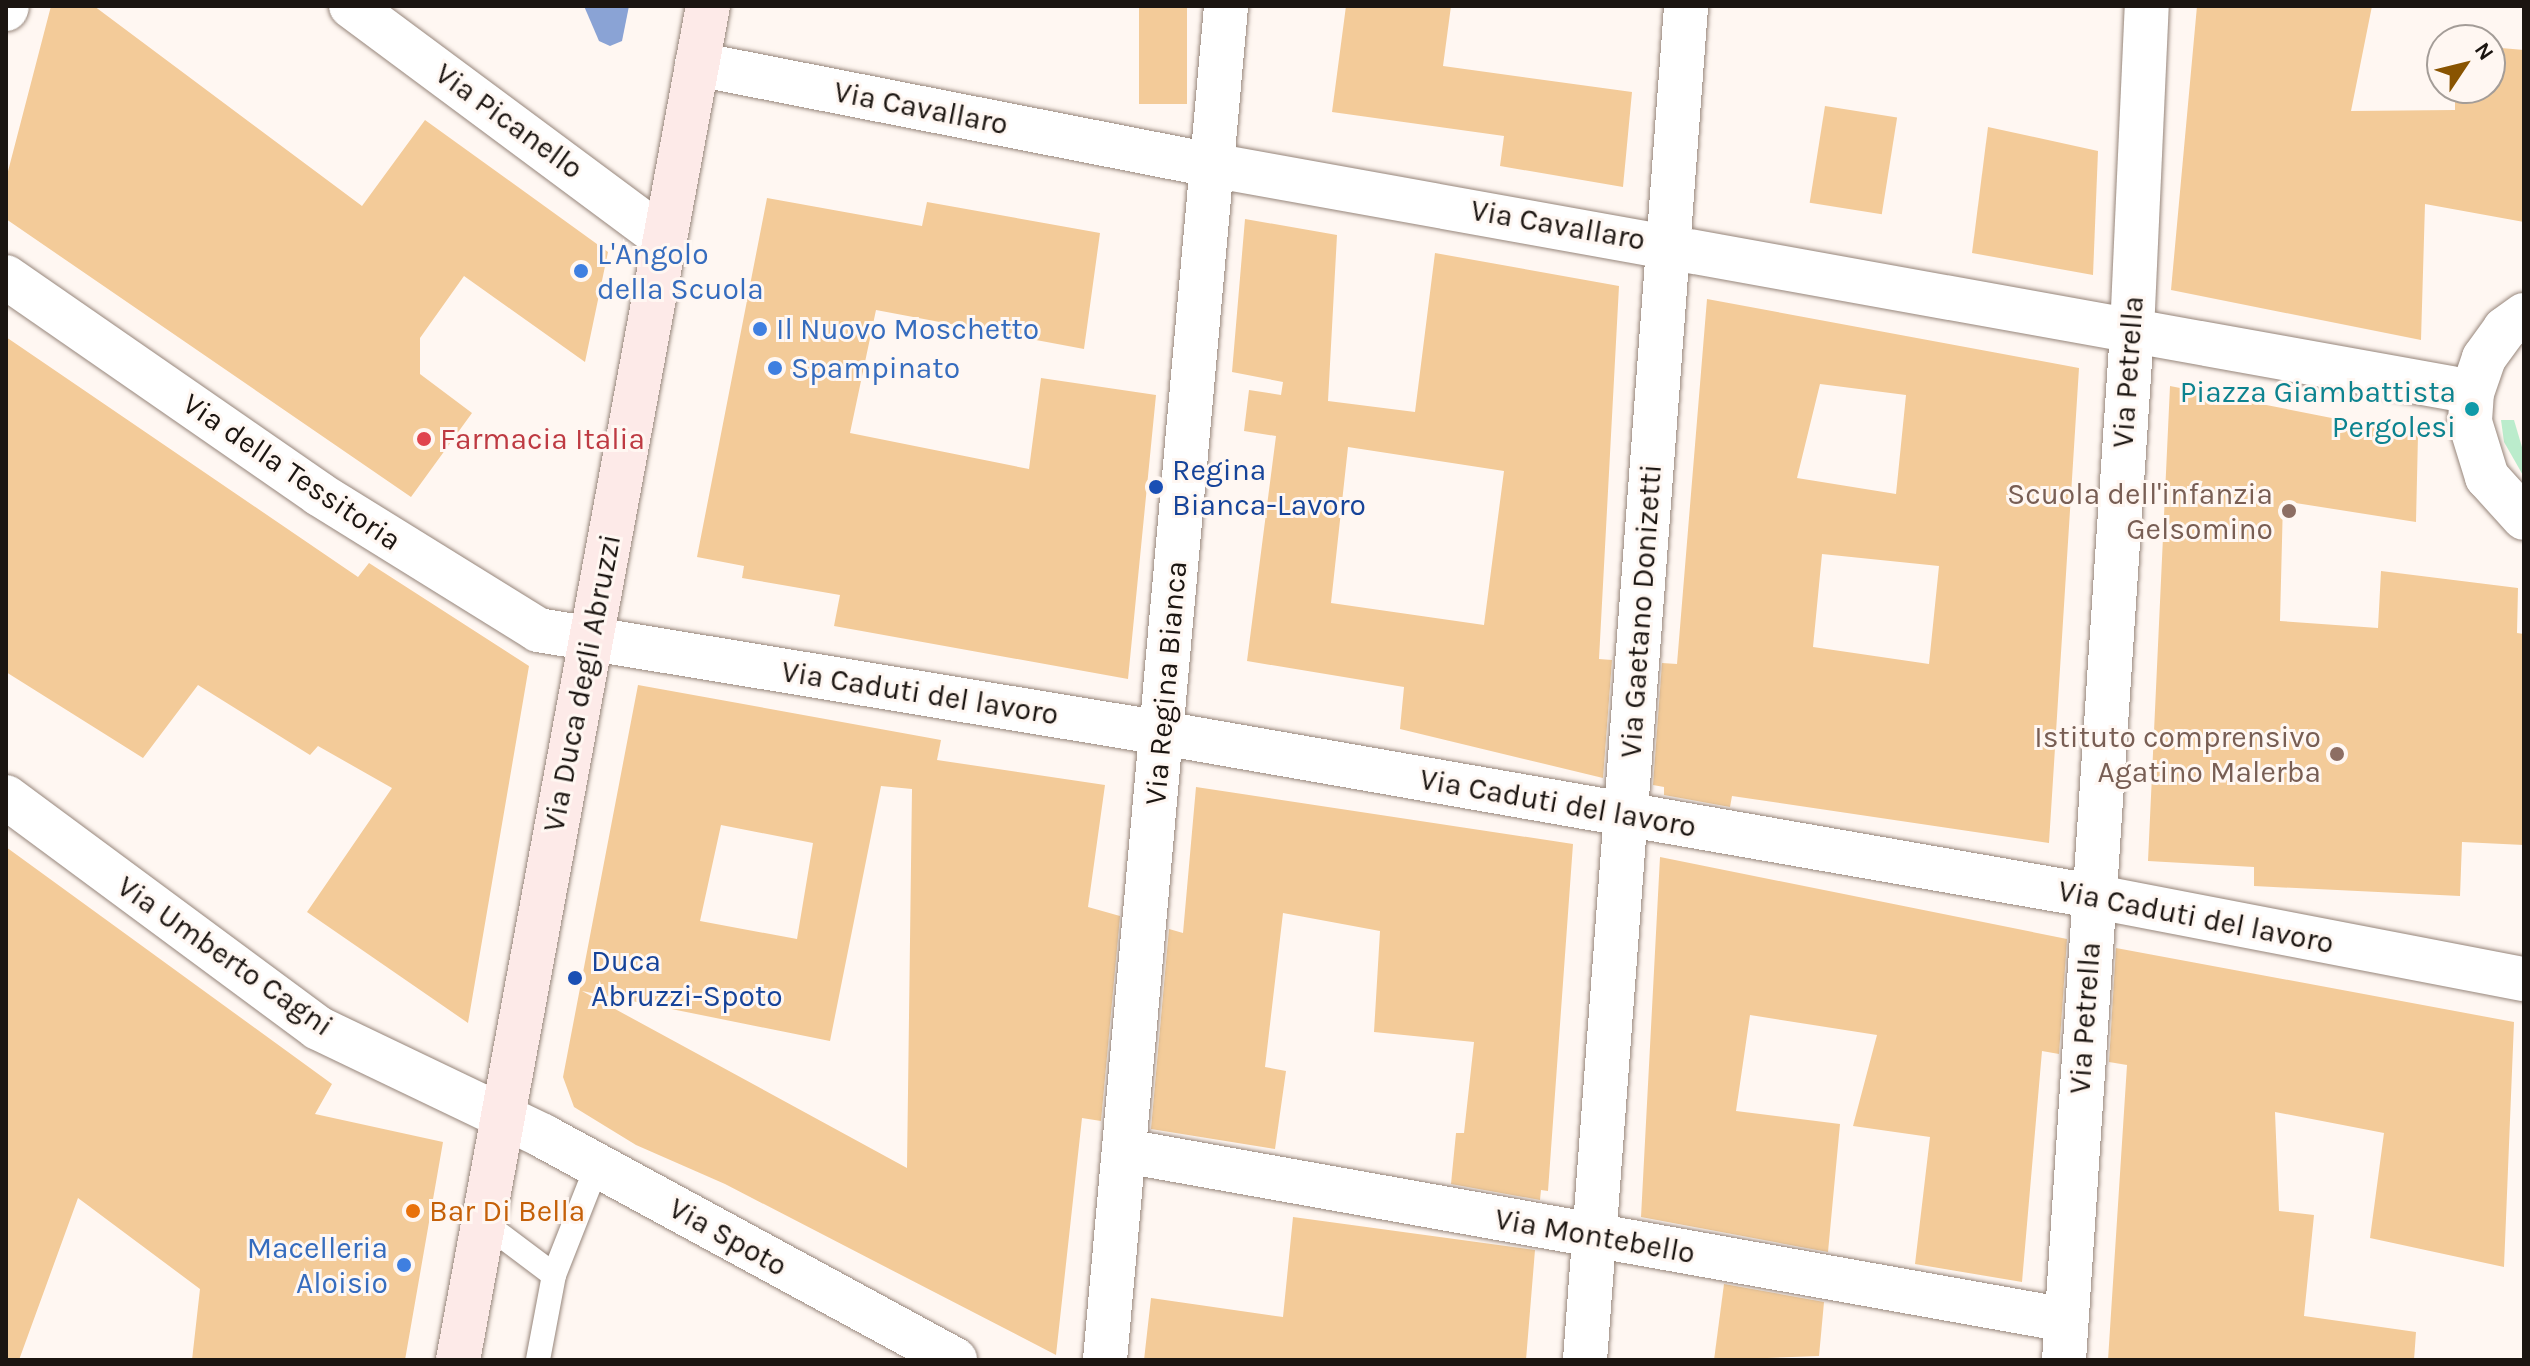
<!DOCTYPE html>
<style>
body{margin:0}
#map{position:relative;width:2530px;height:1366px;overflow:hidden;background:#fff7f2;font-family:Karla,sans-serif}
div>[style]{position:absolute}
.green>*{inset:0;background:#bbeccc}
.water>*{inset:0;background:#8aa3d5}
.building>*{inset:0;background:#f3cb99;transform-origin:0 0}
.roads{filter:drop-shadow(0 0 2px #97867b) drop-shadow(0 0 2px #97867b)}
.lane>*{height:24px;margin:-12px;padding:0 12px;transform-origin:12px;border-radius:12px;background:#fff}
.street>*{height:44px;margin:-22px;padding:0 22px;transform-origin:22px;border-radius:22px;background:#fff}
.secondary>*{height:44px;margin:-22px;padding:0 22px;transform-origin:22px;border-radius:22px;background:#fdeae8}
.dots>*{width:22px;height:22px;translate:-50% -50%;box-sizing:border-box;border:4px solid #fff7f2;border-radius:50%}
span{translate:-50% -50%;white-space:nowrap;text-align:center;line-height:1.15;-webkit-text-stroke:6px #fff7f2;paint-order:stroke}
.street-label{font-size:30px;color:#1b1511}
.shop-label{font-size:30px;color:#366cbe}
.left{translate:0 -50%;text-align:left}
.right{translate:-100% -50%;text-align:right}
.culture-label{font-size:30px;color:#0d838f}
.health-label{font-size:30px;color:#be3a42}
.transit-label{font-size:30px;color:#164399}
.education-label{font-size:30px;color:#785e54}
.food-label{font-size:30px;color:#c56008}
.frame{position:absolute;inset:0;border:8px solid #1b1511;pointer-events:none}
.north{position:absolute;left:2426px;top:24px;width:80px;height:80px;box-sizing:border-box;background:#fff7f2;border:2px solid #a49d98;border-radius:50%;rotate:55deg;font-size:22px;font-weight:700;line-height:32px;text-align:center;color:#1b1511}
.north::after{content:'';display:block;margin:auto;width:28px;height:36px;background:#895401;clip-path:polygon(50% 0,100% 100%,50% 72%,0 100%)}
</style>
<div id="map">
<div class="green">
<i style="clip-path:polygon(2501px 420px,2514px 420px,2524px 454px,2524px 477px,2504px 442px)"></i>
</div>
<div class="water">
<i style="clip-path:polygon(584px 6px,629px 6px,622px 41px,610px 46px,599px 41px)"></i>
</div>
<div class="building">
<i style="clip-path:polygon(51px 6px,94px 6px,362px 206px,425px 120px,608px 252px,585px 362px,464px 276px,420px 338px,420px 374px,472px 413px,411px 497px,6px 219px,6px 179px)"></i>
<i style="left:1139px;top:6px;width:48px;height:98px"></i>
<i style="clip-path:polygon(1346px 6px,1451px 6px,1443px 66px,1632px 92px,1623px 187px,1500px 166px,1504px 136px,1332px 112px)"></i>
<i style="clip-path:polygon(2197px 6px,2372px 6px,2351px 111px,2455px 110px,2455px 88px,2490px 88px,2490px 47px,2524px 50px,2524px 222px,2425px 204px,2421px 340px,2171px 290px)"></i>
<i style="left:1825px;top:106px;width:73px;height:98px;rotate:9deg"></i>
<i style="clip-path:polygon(1988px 127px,2098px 151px,2093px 275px,1972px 253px)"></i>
<i style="clip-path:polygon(767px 198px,922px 226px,927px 202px,1100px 233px,1084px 349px,876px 310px,850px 433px,1029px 469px,1041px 378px,1156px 395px,1128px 679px,834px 626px,840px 595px,742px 578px,744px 566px,697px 557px)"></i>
<i style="clip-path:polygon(evenodd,1245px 219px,1337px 235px,1328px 401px,1415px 412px,1435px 253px,1619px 286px,1599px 659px,1612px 660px,1603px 778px,1400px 729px,1404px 687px,1247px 661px,1276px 436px,1244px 431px,1249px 390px,1281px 395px,1283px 382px,1232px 372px,1245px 219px,1348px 447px,1504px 471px,1484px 625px,1331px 603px,1348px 447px)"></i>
<i style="clip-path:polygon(evenodd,1707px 299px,2079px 368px,2049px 843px,1732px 796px,1730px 807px,1664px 795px,1664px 787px,1653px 785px,1662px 663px,1677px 664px,1707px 299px,1820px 384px,1906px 395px,1896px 494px,1797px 478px,1820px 384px,1707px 299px,1822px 554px,1939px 566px,1929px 664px,1813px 647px,1822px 554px)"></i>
<i style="clip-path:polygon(6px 337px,358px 577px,369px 563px,529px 666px,468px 1023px,307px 912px,392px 788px,318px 746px,310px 755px,198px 685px,143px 758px,6px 672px)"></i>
<i style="clip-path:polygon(2170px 386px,2418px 435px,2416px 522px,2283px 501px,2280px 621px,2378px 628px,2381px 571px,2518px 588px,2517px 633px,2524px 634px,2524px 845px,2462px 842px,2460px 896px,2254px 886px,2254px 867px,2148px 861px)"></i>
<i style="clip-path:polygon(evenodd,638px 685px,941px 740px,937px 760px,1105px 785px,1088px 907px,1120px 916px,1101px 1121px,1082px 1118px,1056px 1355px,725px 1184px,636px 1145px,574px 1107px,563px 1077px,638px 685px,881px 786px,912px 789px,907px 1168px,582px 991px,830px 1041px,881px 786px,638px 685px,721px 825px,813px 843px,797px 939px,700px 921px,721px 825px)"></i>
<i style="clip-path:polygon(1196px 787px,1573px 844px,1548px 1191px,1541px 1190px,1540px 1200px,1451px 1184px,1456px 1133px,1464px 1133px,1474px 1042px,1374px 1032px,1380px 931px,1283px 913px,1265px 1067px,1286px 1071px,1275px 1149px,1151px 1129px,1169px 929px,1183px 933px)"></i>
<i style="clip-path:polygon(6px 847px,332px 1084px,315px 1114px,443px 1142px,405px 1360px,192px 1360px,200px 1289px,78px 1198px,19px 1360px,6px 1360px)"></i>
<i style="clip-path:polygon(1660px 857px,2067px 939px,2059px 1054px,2042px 1051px,2022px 1282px,1915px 1264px,1930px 1137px,1853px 1126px,1877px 1035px,1750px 1015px,1736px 1111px,1840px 1124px,1828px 1252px,1641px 1217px)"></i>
<i style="clip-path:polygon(2116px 948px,2514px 1022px,2504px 1267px,2370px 1238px,2384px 1133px,2275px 1112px,2279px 1211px,2314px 1215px,2304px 1316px,2416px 1332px,2414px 1360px,2108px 1360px,2127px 1065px,2109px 1062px)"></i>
<i style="clip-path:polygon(1293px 1217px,1535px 1250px,1526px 1360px,1144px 1360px,1151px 1298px,1283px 1317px)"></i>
<i style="clip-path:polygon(1724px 1284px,1824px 1302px,1819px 1356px,1714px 1360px)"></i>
</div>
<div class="roads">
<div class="lane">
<i style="left:482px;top:1221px;width:90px;rotate:36.9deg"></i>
<i style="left:554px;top:1275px;width:86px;rotate:100.7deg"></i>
<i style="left:554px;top:1275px;width:117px;rotate:-68.5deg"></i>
</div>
<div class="street">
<i style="left:351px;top:6px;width:391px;rotate:36.6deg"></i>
<i style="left:6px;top:9px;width:3px;rotate:-72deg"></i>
<i style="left:697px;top:64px;width:524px;rotate:11.12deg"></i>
<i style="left:1211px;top:165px;width:1281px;rotate:10.2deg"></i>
<i style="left:6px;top:277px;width:381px;rotate:34.7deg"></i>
<i style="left:319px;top:494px;width:258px;rotate:31.8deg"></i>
<i style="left:538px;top:630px;width:632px;rotate:9.37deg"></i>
<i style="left:1162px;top:733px;width:944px;rotate:9.94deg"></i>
<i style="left:2092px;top:896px;width:440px;rotate:10.9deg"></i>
<i style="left:2524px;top:315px;width:24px;rotate:144deg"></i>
<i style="left:2505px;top:329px;width:36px;rotate:126deg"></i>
<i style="left:2484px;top:358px;width:36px;rotate:109deg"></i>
<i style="left:2472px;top:392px;width:30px;rotate:94deg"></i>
<i style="left:2470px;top:422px;width:58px;rotate:72.8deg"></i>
<i style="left:2487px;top:477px;width:55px;rotate:47.9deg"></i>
<i style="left:6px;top:797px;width:388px;rotate:36.5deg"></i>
<i style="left:318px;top:1028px;width:250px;rotate:25.6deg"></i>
<i style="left:543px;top:1136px;width:469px;rotate:28.5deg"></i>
<i style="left:1125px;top:1151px;width:956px;rotate:10.18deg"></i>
<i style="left:1105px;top:1360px;width:1359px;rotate:-84.89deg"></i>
<i style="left:1585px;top:1360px;width:1358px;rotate:-85.73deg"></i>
<i style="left:2064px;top:1360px;width:1031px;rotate:-86.22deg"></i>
<i style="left:2132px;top:331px;width:325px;rotate:-87.4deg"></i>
</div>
<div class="secondary">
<i style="left:458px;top:1360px;width:1377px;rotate:-79.54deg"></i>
</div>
</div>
<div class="dots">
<i style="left:581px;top:271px;background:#3f7fe0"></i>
<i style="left:760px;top:329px;background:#3f7fe0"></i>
<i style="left:775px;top:368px;background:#3f7fe0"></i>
<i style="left:2472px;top:409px;background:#0f9aa8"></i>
<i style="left:424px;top:439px;background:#e0444e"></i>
<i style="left:1156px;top:487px;background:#1a4fb4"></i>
<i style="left:2289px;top:511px;background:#8d6e63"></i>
<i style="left:2337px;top:754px;background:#8d6e63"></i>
<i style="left:575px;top:978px;background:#1a4fb4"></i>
<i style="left:413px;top:1211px;background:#e8710a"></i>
<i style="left:404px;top:1265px;background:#3f7fe0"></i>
</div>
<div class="street-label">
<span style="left:921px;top:108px;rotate:11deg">Via Cavallaro</span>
<span style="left:509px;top:121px;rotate:36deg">Via Picanello</span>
<span style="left:1558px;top:225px;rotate:10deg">Via Cavallaro</span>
<span style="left:2128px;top:372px;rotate:-86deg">Via Petrella</span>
<span style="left:292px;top:472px;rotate:34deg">Via della Tessitoria</span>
<span style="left:1641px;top:611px;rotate:-86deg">Via Gaetano Donizetti</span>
<span style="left:582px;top:683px;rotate:-79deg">Via Duca degli Abruzzi</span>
<span style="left:1166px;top:683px;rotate:-85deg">Via Regina Bianca</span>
<span style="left:920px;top:693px;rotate:9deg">Via Caduti del lavoro</span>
<span style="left:1558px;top:803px;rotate:10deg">Via Caduti del lavoro</span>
<span style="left:2196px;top:917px;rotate:11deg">Via Caduti del lavoro</span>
<span style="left:225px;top:956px;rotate:35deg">Via Umberto Cagni</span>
<span style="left:2085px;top:1018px;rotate:-86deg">Via Petrella</span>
<span style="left:1595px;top:1236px;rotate:10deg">Via Montebello</span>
<span style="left:728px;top:1237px;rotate:29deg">Via Spoto</span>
</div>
<div class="shop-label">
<span class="left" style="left:597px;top:271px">L'Angolo<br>della Scuola</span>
<span class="left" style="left:776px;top:329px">Il Nuovo Moschetto</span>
<span class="left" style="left:791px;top:368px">Spampinato</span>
<span class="right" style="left:388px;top:1265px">Macelleria<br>Aloisio</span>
</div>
<div class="culture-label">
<span class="right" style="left:2456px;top:409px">Piazza Giambattista<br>Pergolesi</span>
</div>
<div class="health-label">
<span class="left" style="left:440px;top:439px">Farmacia Italia</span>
</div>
<div class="transit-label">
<span class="left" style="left:1172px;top:487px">Regina<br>Bianca-Lavoro</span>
<span class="left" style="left:591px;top:978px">Duca<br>Abruzzi-Spoto</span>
</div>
<div class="education-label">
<span class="right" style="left:2273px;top:511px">Scuola dell'infanzia<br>Gelsomino</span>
<span class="right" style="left:2321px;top:754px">Istituto comprensivo<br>Agatino Malerba</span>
</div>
<div class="food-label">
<span class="left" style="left:429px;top:1211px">Bar Di Bella</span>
</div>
<div class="frame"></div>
<div class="north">N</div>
</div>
